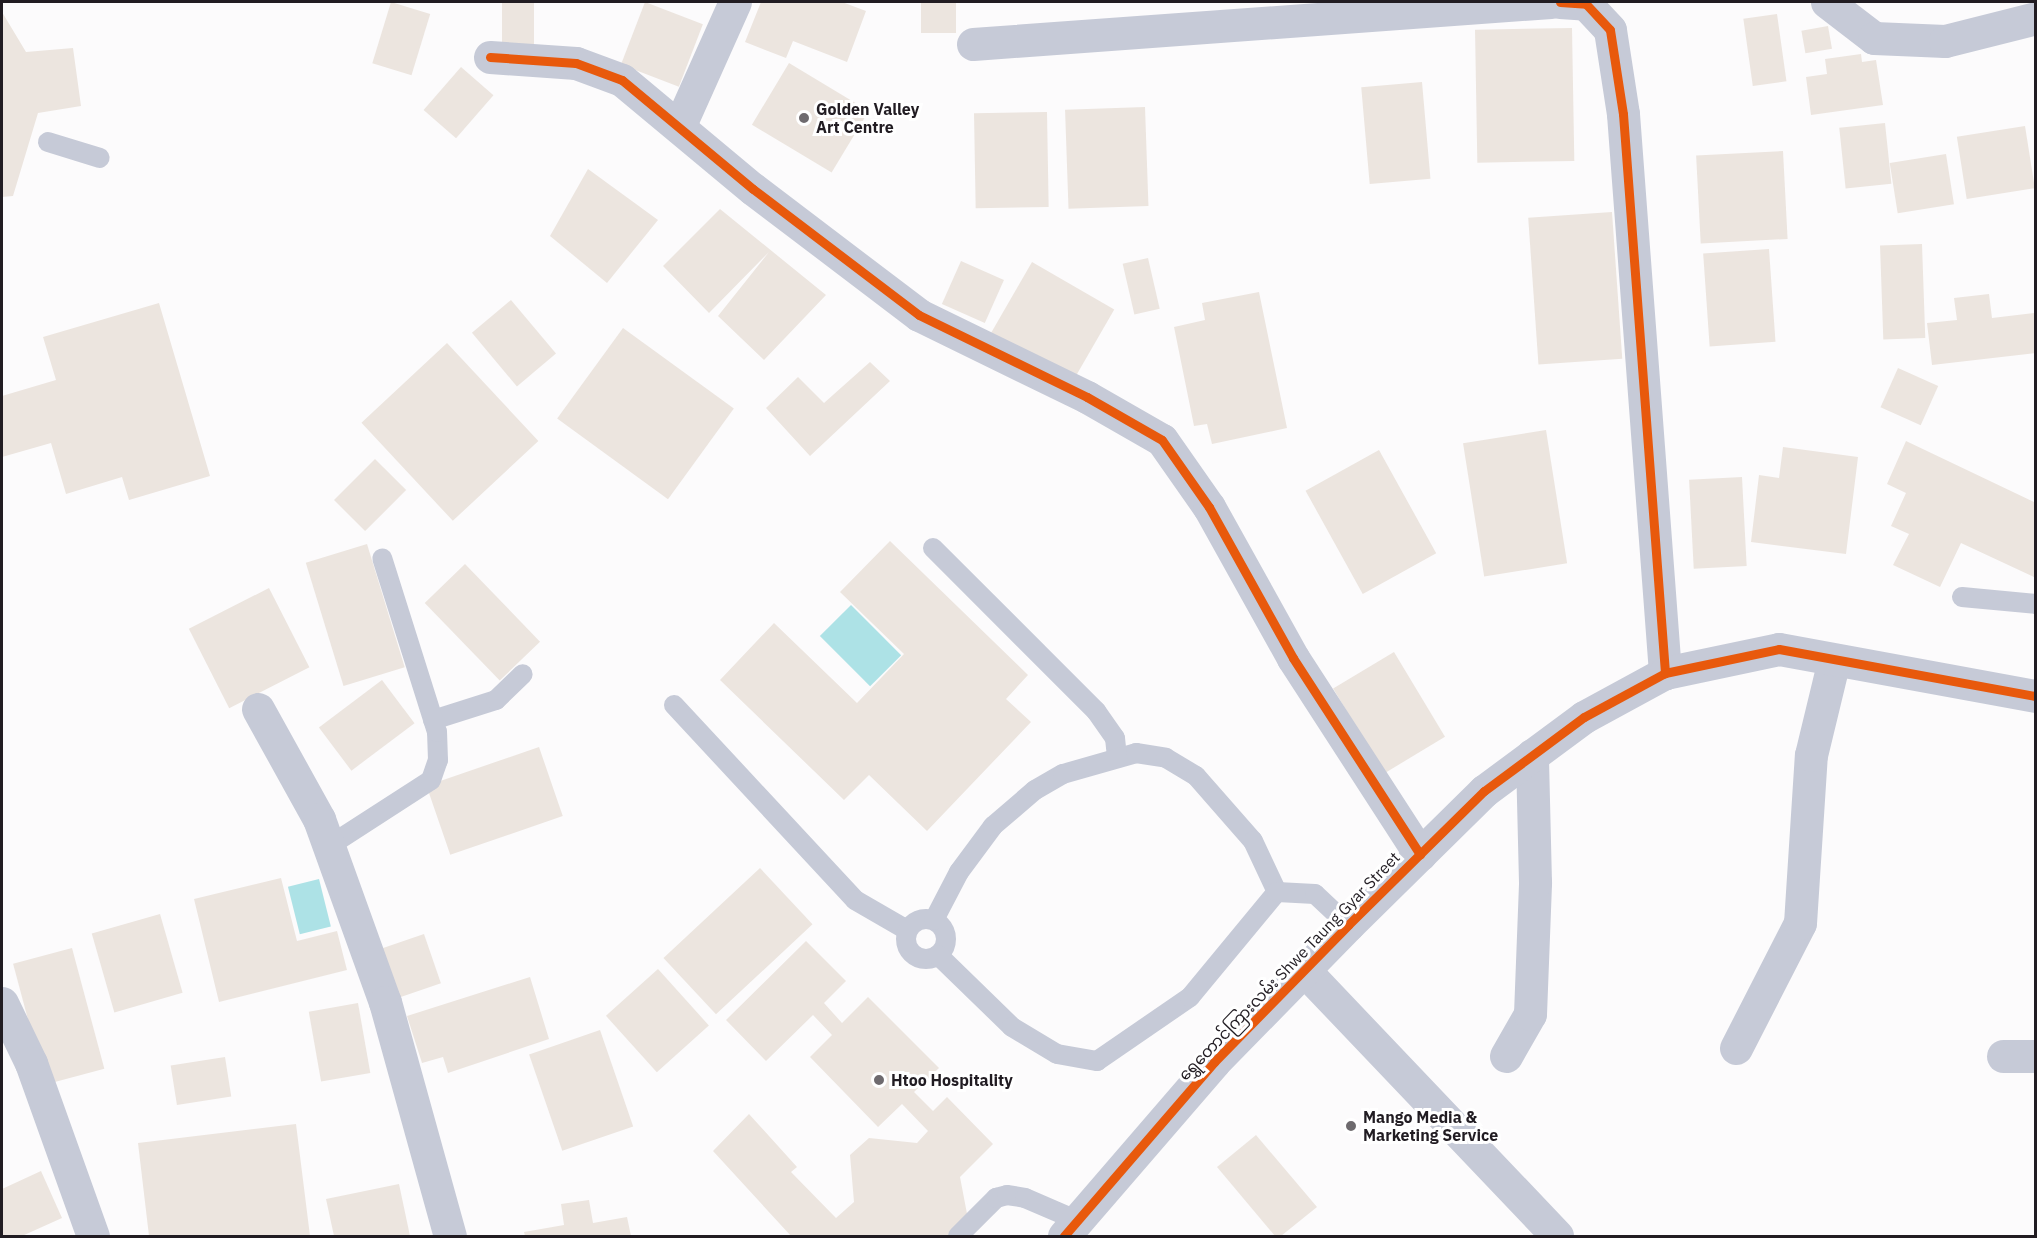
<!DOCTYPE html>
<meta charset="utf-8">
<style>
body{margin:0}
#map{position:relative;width:2037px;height:1238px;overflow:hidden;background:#fcfbfc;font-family:"IBM Plex Sans","Noto Sans Myanmar",sans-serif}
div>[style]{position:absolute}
.water>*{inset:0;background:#ade2e6;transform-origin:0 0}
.building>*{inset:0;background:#ece5df;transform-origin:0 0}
.lane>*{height:20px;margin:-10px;padding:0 10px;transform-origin:10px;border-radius:10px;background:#c6cad7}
.lane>.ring{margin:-10px;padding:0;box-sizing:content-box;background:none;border:20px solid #c6cad7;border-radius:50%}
.street>*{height:33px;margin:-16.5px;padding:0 16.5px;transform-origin:16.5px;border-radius:16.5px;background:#c6cad7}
.cycleway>*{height:9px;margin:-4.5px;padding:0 4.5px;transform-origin:4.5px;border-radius:4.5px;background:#e8590c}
.dots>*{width:16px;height:16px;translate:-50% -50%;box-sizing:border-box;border:3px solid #fff;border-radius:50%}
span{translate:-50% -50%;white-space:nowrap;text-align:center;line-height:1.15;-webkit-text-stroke:6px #fff;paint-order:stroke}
.poi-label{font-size:16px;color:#211c22;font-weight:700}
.left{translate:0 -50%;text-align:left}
.street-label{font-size:16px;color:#211c22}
.frame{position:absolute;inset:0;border:3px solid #211c22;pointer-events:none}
</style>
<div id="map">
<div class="water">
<i style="left:851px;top:605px;width:71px;height:44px;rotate:45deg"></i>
<i style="left:319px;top:879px;width:49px;height:32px;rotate:76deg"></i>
</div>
<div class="building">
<i style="left:391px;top:2px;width:41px;height:64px;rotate:17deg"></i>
<i style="left:502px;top:2px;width:32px;height:44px"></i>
<i style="left:645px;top:2px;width:62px;height:67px;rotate:21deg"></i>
<i style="clip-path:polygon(761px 2px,842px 2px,866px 11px,847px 62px,793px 41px,786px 58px,745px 42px)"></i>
<i style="left:921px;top:2px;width:35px;height:31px"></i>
<i style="clip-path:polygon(2px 12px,26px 52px,73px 48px,81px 106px,38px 113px,13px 196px,2px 197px)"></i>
<i style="left:1777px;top:14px;width:68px;height:34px;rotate:82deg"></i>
<i style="left:1828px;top:26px;width:23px;height:27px;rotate:80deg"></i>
<i style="left:1572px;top:28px;width:133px;height:97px;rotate:89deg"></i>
<i style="clip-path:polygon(1861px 54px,1862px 62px,1876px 60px,1883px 105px,1811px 115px,1806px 77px,1827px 74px,1825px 59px)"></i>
<i style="left:789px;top:63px;width:93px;height:72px;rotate:31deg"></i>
<i style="left:461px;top:67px;width:43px;height:57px;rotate:41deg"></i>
<i style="left:1422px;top:82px;width:97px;height:61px;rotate:85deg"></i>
<i style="left:1145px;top:107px;width:99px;height:80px;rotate:88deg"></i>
<i style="left:1047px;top:112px;width:95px;height:73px;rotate:89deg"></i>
<i style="left:1885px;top:123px;width:61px;height:46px;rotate:84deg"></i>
<i style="left:2025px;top:126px;width:63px;height:69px;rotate:81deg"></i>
<i style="left:1783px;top:151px;width:88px;height:87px;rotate:87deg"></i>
<i style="left:1946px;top:154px;width:51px;height:57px;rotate:81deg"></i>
<i style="clip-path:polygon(588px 169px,658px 220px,607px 283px,550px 236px)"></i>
<i style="clip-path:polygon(720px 209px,826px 295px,764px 360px,718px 316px,769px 252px,709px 313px,663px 266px)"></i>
<i style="left:1612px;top:212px;width:147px;height:84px;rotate:86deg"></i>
<i style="left:1922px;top:244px;width:94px;height:42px;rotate:88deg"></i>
<i style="left:1769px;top:249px;width:93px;height:66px;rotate:86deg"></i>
<i style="left:1148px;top:258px;width:52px;height:26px;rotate:77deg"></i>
<i style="left:961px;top:261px;width:47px;height:47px;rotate:24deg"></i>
<i style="left:1032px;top:262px;width:95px;height:84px;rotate:30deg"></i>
<i style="clip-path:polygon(1259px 292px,1287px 428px,1212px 444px,1207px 424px,1194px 426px,1174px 327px,1205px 320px,1202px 303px)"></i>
<i style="clip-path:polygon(1989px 294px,1992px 318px,2035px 313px,2036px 353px,1932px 365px,1927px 323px,1957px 320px,1954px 298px)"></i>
<i style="left:511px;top:300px;width:70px;height:51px;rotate:50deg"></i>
<i style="clip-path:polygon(159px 303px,210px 476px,129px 500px,122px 477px,66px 494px,51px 443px,2px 457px,2px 396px,56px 380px,43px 337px)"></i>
<i style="left:623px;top:328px;width:137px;height:112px;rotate:36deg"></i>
<i style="left:447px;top:343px;width:134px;height:117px;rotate:47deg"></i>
<i style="clip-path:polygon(870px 362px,890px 381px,810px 456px,766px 408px,798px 377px,824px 403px)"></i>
<i style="left:1898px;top:368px;width:44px;height:43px;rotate:24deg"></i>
<i style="left:1546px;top:430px;width:135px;height:84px;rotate:81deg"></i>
<i style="clip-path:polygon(1906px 441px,2036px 503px,2036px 578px,1961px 543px,1940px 587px,1893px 565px,1909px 534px,1891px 526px,1906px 493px,1887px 484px)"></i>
<i style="clip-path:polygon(1783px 447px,1858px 457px,1846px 554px,1751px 542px,1759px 475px,1779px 478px)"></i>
<i style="left:1379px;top:450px;width:118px;height:84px;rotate:61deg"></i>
<i style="left:375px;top:459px;width:44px;height:58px;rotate:45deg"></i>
<i style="left:1742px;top:477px;width:89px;height:53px;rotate:87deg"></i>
<i style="clip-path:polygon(890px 541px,1028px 675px,1006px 699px,1031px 722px,927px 831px,869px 775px,844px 800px,720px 680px,774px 623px,857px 703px,904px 654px,840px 592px)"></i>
<i style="left:367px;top:544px;width:129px;height:64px;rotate:73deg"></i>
<i style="left:465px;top:564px;width:108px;height:56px;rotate:46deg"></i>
<i style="left:269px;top:588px;width:89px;height:90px;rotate:63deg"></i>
<i style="left:1394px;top:652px;width:99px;height:71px;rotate:59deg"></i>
<i style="left:382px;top:680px;width:54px;height:79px;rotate:53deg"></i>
<i style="left:539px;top:747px;width:73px;height:119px;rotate:71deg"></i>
<i style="left:760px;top:868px;width:77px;height:132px;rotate:47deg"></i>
<i style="clip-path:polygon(281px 878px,297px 941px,337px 931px,347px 970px,219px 1002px,194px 899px)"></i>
<i style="left:160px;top:914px;width:82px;height:71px;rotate:74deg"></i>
<i style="left:424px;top:934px;width:52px;height:44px;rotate:71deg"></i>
<i style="clip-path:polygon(806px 941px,846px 981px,824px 1003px,842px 1023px,868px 997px,939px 1068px,914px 1092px,933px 1111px,947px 1097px,993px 1144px,960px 1177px,968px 1219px,950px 1236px,791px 1236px,713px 1151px,749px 1114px,797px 1167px,791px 1172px,836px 1218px,854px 1202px,850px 1155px,869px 1138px,917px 1143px,928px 1131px,902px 1104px,878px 1127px,810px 1057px,832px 1035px,813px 1015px,766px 1061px,726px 1020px)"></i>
<i style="left:72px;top:948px;width:125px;height:61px;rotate:75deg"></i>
<i style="left:658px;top:969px;width:76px;height:70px;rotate:48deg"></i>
<i style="clip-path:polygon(530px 977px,549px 1039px,448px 1073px,443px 1057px,422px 1063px,407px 1016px)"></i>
<i style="left:358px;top:1003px;width:71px;height:50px;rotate:80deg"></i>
<i style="left:600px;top:1030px;width:102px;height:75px;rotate:71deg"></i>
<i style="left:225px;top:1057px;width:40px;height:55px;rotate:81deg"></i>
<i style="clip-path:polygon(296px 1124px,310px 1236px,149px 1236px,138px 1143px)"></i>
<i style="clip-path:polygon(1256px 1135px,1317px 1207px,1281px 1236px,1275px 1236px,1217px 1167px)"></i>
<i style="clip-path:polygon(41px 1171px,62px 1218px,22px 1236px,2px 1236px,2px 1189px)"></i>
<i style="clip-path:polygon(399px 1184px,410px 1236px,334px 1236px,326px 1199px)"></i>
<i style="clip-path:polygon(589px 1200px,593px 1223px,627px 1217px,631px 1236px,525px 1236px,524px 1232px,564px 1225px,561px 1204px)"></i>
</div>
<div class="lane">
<i style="left:48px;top:142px;width:54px;rotate:17.1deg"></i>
<i style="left:933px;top:548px;width:231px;rotate:45deg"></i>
<i style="left:1096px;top:711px;width:33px;rotate:55deg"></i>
<i style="left:1115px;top:738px;width:20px;rotate:84deg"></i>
<i style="left:1962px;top:597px;width:74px;rotate:5.4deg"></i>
<i style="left:674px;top:705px;width:266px;rotate:47.1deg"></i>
<i style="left:855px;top:900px;width:60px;rotate:30deg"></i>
<i style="left:433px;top:720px;width:66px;rotate:-17.6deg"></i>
<i style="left:496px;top:700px;width:37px;rotate:-44deg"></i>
<i style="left:329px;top:846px;width:121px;rotate:-32.9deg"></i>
<i style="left:431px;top:780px;width:21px;rotate:-71deg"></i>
<i style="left:438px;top:760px;width:28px;rotate:-92deg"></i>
<i style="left:437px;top:732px;width:182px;rotate:-107.5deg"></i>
<i class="ring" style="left:906px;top:919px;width:20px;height:20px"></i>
<i style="left:934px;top:920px;width:54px;rotate:-62.5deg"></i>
<i style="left:959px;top:872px;width:57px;rotate:-53.5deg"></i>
<i style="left:993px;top:826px;width:55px;rotate:-40.6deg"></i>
<i style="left:1035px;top:790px;width:32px;rotate:-30deg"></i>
<i style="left:1063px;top:774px;width:76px;rotate:-16deg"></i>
<i style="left:1136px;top:753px;width:30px;rotate:9deg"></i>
<i style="left:1166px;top:758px;width:35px;rotate:31deg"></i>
<i style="left:1196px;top:776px;width:86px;rotate:48.8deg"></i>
<i style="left:1253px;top:841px;width:56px;rotate:64.8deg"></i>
<i style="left:938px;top:955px;width:103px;rotate:44.2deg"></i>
<i style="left:1012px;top:1027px;width:52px;rotate:31deg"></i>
<i style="left:1057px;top:1054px;width:41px;rotate:9.9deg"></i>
<i style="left:1097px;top:1061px;width:113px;rotate:-34.5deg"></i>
<i style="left:1190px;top:997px;width:136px;rotate:-50.4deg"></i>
<i style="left:1277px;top:892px;width:38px;rotate:3deg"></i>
<i style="left:1315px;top:894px;width:45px;rotate:43.2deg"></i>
<i style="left:958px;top:1236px;width:54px;rotate:-45deg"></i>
<i style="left:996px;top:1198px;width:11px;rotate:-15deg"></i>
<i style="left:1007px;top:1195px;width:18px;rotate:9deg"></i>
<i style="left:1025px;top:1198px;width:56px;rotate:23.3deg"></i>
</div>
<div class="street">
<i style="left:1560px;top:2px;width:26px;rotate:4deg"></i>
<i style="left:1586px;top:4px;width:35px;rotate:47deg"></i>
<i style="left:1610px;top:30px;width:85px;rotate:81.2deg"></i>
<i style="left:1623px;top:114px;width:561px;rotate:85.7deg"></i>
<i style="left:1827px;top:2px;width:59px;rotate:37.5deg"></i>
<i style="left:1874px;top:38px;width:71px;rotate:2.4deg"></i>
<i style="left:1945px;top:41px;width:94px;rotate:-14.2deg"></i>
<i style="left:973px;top:44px;width:579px;rotate:-4.16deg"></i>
<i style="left:490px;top:57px;width:86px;rotate:4deg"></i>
<i style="left:576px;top:63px;width:49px;rotate:20.3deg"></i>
<i style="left:622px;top:80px;width:170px;rotate:39.8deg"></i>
<i style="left:753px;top:189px;width:208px;rotate:37.2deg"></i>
<i style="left:919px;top:315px;width:187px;rotate:26deg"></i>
<i style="left:1087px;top:397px;width:86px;rotate:29.8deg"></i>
<i style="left:1162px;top:440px;width:82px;rotate:55deg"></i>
<i style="left:1209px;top:507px;width:173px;rotate:60.9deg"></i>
<i style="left:1293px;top:658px;width:234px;rotate:57.1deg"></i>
<i style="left:679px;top:127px;width:137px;rotate:-65.9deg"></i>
<i style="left:258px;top:709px;width:126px;rotate:61deg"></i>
<i style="left:319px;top:819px;width:195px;rotate:70.2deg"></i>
<i style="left:385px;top:1002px;width:243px;rotate:74.5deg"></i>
<i style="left:1304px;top:970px;width:367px;rotate:46.4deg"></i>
<i style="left:2px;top:1003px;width:67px;rotate:64.2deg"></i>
<i style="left:31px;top:1063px;width:184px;rotate:70.3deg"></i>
<i style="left:1736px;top:1048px;width:140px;rotate:-62.9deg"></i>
<i style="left:1800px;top:923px;width:168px;rotate:-86.3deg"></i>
<i style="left:1811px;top:755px;width:98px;rotate:-76.4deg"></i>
<i style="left:1506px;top:1056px;width:48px;rotate:-60.3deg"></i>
<i style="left:1530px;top:1014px;width:132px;rotate:-87.8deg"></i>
<i style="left:1535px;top:882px;width:127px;rotate:-91.4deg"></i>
<i style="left:2003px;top:1056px;width:33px"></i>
<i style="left:1064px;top:1236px;width:230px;rotate:-49.2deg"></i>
<i style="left:1214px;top:1062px;width:192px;rotate:-45.6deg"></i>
<i style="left:1348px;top:925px;width:191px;rotate:-44.6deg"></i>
<i style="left:1484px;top:791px;width:124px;rotate:-36.5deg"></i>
<i style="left:1584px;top:717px;width:92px;rotate:-28.5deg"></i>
<i style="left:1665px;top:673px;width:116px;rotate:-11.9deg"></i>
<i style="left:1779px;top:649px;width:261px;rotate:10.4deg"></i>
</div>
<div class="cycleway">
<i style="left:1560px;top:2px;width:26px;rotate:4deg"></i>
<i style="left:1586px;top:4px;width:35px;rotate:47deg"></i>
<i style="left:1610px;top:30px;width:85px;rotate:81.2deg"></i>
<i style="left:1623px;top:114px;width:561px;rotate:85.7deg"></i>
<i style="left:490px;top:57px;width:86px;rotate:4deg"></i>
<i style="left:576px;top:63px;width:49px;rotate:20.3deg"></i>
<i style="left:622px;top:80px;width:170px;rotate:39.8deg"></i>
<i style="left:753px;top:189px;width:208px;rotate:37.2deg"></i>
<i style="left:919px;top:315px;width:187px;rotate:26deg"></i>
<i style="left:1087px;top:397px;width:86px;rotate:29.8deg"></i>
<i style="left:1162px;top:440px;width:82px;rotate:55deg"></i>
<i style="left:1209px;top:507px;width:173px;rotate:60.9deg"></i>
<i style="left:1293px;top:658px;width:234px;rotate:57.1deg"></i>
<i style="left:1064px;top:1236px;width:230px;rotate:-49.2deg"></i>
<i style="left:1214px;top:1062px;width:192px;rotate:-45.6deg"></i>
<i style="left:1348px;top:925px;width:191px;rotate:-44.6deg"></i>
<i style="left:1484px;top:791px;width:124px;rotate:-36.5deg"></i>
<i style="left:1584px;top:717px;width:92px;rotate:-28.5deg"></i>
<i style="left:1665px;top:673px;width:116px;rotate:-11.9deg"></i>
<i style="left:1779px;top:649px;width:261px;rotate:10.4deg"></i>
</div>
<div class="dots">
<i style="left:804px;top:118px;background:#6e6a6e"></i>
<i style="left:879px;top:1080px;background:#6e6a6e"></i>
<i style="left:1351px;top:1126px;background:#6e6a6e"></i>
</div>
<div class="poi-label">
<span class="left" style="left:816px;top:118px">Golden Valley<br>Art Centre</span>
<span class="left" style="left:891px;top:1080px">Htoo Hospitality</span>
<span class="left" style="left:1363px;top:1126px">Mango Media &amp;<br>Marketing Service</span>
</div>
<div class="street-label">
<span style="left:1289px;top:966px;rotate:-46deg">ရွှေတောင်ကြားလမ်း Shwe Taung Gyar Street</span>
</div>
<div class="frame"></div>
</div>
